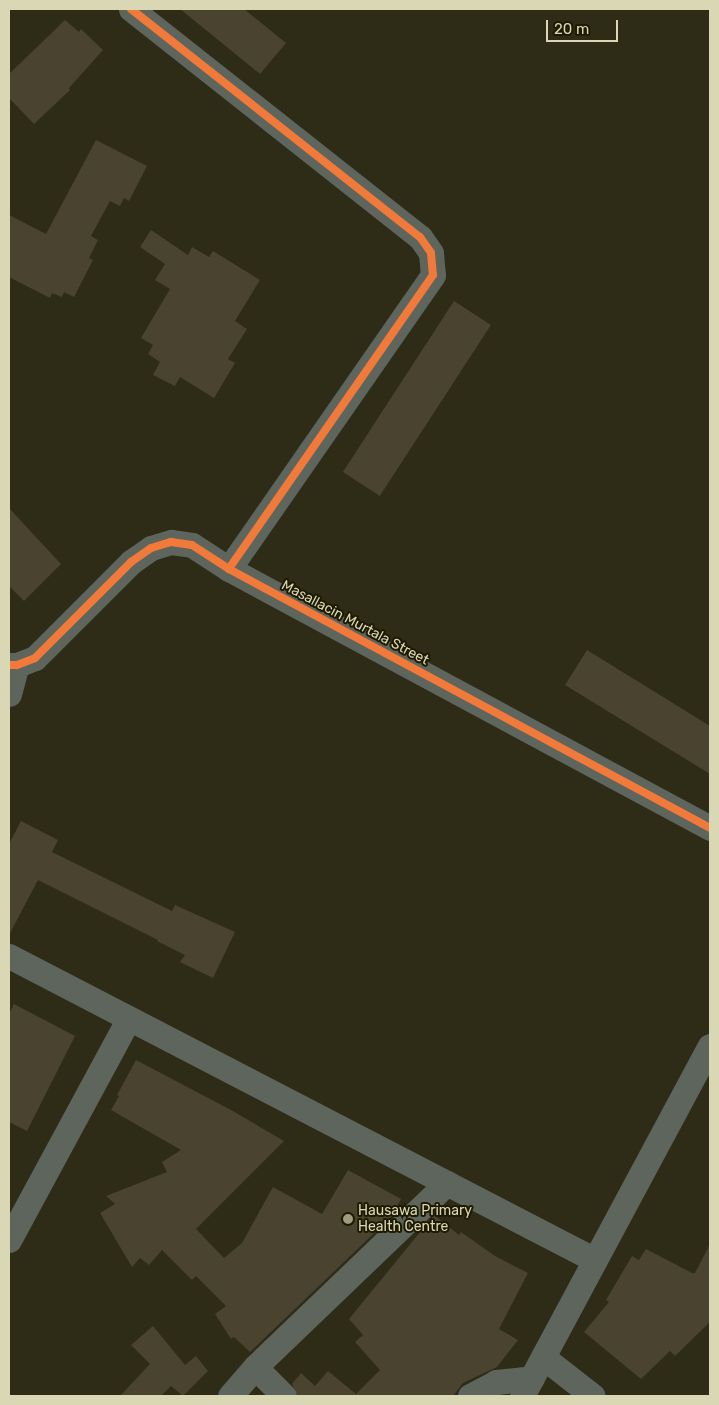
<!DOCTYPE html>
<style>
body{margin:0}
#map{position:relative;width:719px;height:1405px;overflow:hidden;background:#2e2b17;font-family:Rubik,sans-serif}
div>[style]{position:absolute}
.building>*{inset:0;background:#494330;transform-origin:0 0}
.minor>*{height:25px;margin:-12.5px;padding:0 12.5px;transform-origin:12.5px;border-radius:12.5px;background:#5e655c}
.cycleway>*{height:8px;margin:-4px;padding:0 4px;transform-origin:4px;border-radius:4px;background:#f17a3a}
.dots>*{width:14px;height:14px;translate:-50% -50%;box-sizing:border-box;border:2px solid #1e1a00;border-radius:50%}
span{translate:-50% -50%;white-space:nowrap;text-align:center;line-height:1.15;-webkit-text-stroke:4px #1e1a00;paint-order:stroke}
.street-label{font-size:14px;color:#dad7b5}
.poi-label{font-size:14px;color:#dad7b5}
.left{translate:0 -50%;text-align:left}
.frame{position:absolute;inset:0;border:10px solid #dad7b5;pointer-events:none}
.scale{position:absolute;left:546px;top:20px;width:72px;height:22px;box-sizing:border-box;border:2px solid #dad7b5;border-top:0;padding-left:6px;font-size:15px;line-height:18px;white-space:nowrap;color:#dad7b5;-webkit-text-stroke:4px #1e1a00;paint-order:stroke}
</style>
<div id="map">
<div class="building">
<i style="clip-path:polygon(180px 9px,244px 9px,286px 43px,260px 74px)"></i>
<i style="clip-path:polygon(65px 20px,79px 32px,81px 29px,103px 50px,69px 88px,70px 90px,34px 124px,9px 98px,9px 74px)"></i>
<i style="clip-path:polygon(96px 140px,147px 166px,129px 201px,124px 198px,120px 206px,110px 201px,91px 236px,98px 240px,89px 258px,93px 260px,74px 297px,64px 292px,62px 297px,52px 293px,50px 298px,9px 277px,9px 215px,46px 234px)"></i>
<i style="clip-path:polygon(151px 230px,188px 255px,192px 247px,209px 257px,213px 251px,260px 280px,235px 321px,247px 329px,228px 359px,235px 363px,214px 398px,180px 377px,175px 386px,153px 375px,160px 362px,148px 354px,153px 345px,141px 338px,170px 289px,155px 280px,165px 264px,140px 247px)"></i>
<i style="left:454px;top:301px;width:44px;height:204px;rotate:33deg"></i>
<i style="clip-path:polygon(9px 508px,61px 564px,24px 601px,9px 586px)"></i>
<i style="clip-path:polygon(587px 650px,710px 726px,710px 774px,565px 685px)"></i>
<i style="clip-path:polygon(21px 821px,58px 840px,52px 852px,172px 911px,175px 905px,235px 932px,213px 978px,180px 962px,185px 955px,157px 941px,158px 940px,38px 880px,9px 935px,9px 844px)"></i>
<i style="clip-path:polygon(14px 1004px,75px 1036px,27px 1131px,9px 1122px,9px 1014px)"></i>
<i style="clip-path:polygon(136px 1060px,231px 1110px,284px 1141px,196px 1229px,224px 1258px,242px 1243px,273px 1187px,322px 1214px,348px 1170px,401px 1199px,391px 1217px,250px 1352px,234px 1337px,231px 1339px,215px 1314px,226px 1306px,196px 1276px,192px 1280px,162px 1250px,149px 1265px,140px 1258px,132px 1267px,100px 1213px,115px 1204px,106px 1196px,167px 1172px,162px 1162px,181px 1150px,111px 1110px,119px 1096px,117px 1095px)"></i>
<i style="clip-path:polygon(434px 1215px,459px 1235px,461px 1232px,495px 1256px,528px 1273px,499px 1329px,518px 1340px,497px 1367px,463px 1383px,453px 1396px,298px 1396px,292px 1384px,301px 1373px,315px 1386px,328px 1371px,356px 1394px,380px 1370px,355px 1342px,363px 1335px,349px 1319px)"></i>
<i style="clip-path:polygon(710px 1244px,710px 1322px,675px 1356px,670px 1351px,641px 1379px,584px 1332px,609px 1302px,606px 1300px,632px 1256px,639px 1260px,646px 1249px,692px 1273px,695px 1273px)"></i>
<i style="clip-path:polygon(153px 1326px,185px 1365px,196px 1356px,208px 1371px,183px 1396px,171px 1386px,161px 1396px,120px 1396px,150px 1364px,131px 1345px)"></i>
</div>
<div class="minor">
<i style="left:131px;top:9px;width:368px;rotate:38.3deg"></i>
<i style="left:420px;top:237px;width:19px;rotate:55deg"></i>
<i style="left:431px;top:253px;width:22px;rotate:85deg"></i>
<i style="left:433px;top:275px;width:358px;rotate:124.8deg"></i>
<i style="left:9px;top:665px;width:8px"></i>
<i style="left:17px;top:665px;width:19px;rotate:-21deg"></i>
<i style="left:35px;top:658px;width:136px;rotate:-45deg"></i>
<i style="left:131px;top:562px;width:24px;rotate:-35deg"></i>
<i style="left:151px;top:548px;width:21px;rotate:-17deg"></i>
<i style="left:171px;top:542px;width:21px;rotate:8deg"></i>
<i style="left:192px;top:545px;width:44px;rotate:33deg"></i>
<i style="left:229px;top:569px;width:546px;rotate:28.3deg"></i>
<i style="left:9px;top:694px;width:30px;rotate:-75deg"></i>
<i style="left:9px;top:956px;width:660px;rotate:27.42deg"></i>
<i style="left:9px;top:1240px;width:252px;rotate:-61.6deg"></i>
<i style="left:543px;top:1357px;width:63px;rotate:38deg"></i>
<i style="left:255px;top:1367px;width:41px;rotate:45deg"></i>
<i style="left:230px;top:1396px;width:38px;rotate:-49deg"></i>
<i style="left:255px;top:1367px;width:266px;rotate:-43.8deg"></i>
<i style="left:470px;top:1396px;width:30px;rotate:-28deg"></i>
<i style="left:496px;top:1382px;width:36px;rotate:-6deg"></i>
<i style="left:522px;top:1396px;width:397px;rotate:-61.8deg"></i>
</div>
<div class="cycleway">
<i style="left:131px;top:9px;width:368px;rotate:38.3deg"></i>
<i style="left:420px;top:237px;width:19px;rotate:55deg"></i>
<i style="left:431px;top:253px;width:22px;rotate:85deg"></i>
<i style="left:433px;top:275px;width:358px;rotate:124.8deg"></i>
<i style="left:9px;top:665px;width:8px"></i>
<i style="left:17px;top:665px;width:19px;rotate:-21deg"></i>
<i style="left:35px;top:658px;width:136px;rotate:-45deg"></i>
<i style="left:131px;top:562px;width:24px;rotate:-35deg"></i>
<i style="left:151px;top:548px;width:21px;rotate:-17deg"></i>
<i style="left:171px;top:542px;width:21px;rotate:8deg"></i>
<i style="left:192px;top:545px;width:44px;rotate:33deg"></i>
<i style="left:229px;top:569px;width:546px;rotate:28.3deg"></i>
</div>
<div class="dots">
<i style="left:348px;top:1219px;background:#9e9b7e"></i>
</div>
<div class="street-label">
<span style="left:355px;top:623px;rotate:28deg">Masallacin Murtala Street</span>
</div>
<div class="poi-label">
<span class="left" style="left:358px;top:1219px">Hausawa Primary<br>Health Centre</span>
</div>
<div class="frame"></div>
<div class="scale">20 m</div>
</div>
